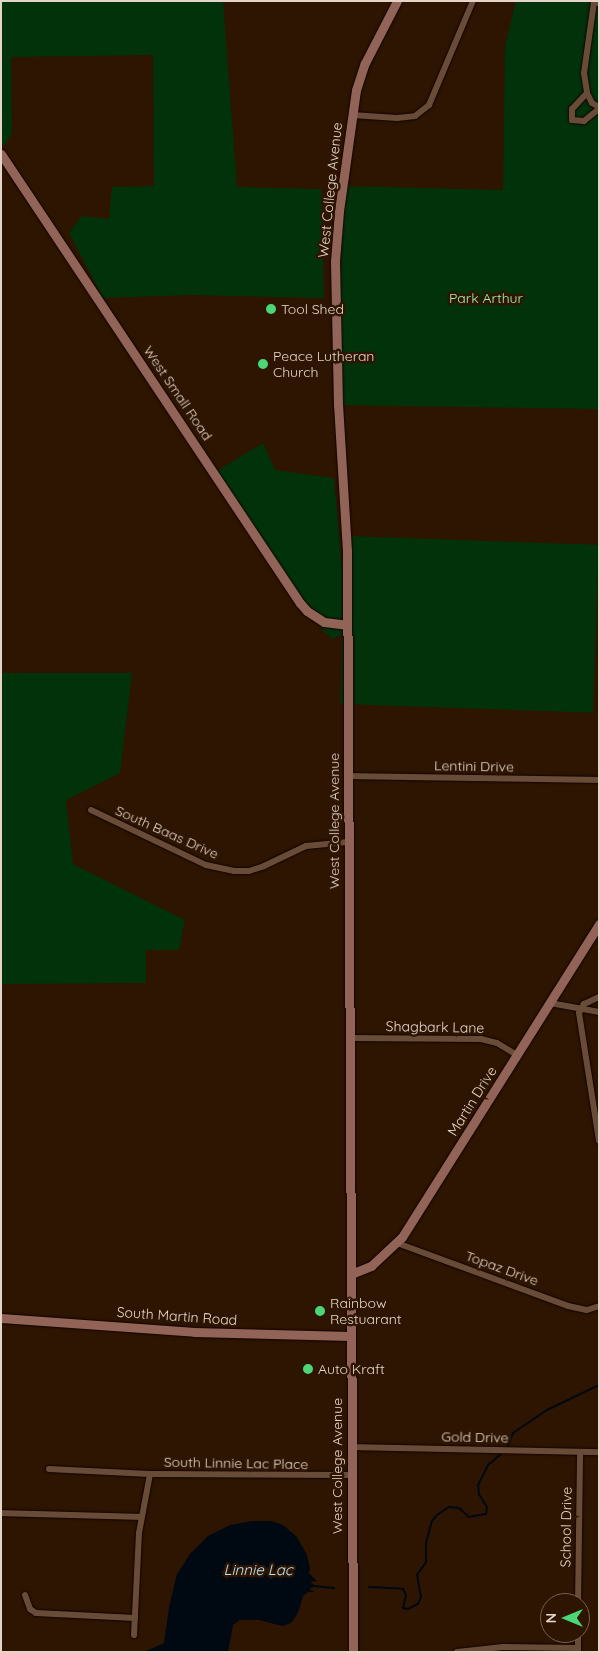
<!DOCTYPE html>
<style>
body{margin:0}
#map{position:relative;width:600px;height:1653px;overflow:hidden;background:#2d1502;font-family:Quicksand,sans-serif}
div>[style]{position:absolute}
.green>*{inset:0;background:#02320a;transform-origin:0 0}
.water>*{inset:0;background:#000912}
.stream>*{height:2px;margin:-1px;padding:0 1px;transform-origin:1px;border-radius:1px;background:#000912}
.roads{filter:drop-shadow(0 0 1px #130200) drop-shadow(0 0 1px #130200)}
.street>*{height:6px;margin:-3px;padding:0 3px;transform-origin:3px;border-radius:3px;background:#684c37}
.secondary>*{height:9px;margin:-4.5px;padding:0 4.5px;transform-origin:4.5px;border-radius:4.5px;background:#926357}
.dots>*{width:14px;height:14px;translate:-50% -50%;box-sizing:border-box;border:2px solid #2d1502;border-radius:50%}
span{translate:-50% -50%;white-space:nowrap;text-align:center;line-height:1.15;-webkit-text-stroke:5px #2d1502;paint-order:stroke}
.street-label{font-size:14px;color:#e5d4c8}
.park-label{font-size:14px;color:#a1eea5}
.poi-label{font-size:14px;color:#e5d4c8}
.left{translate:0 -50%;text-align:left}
.water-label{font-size:15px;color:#b9e2f6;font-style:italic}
.frame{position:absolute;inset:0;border:2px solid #e5d4c8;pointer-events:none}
.north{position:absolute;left:540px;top:1593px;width:50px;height:50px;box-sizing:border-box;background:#2d1502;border:1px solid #776151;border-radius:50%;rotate:270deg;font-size:14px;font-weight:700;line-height:20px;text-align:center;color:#e5d4c8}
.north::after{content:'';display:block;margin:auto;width:18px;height:22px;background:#4cd676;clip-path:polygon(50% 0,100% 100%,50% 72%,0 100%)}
</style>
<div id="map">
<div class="green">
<i style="clip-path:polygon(1px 1px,223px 1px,237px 187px,321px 189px,324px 298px,191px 295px,103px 298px,69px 233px,82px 216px,109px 219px,112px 187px,154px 186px,153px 55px,11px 57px,12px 133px,4px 146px,1px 142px)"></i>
<i style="clip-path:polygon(516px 1px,599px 1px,599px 409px,338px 405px,343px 186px,503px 190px,505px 46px)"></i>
<i style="clip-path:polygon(263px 443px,275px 470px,334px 478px,342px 567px,342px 634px,333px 639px,323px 631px,217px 471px)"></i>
<i style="left:346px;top:536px;width:253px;height:168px;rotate:2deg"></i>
<i style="clip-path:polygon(1px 673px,132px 673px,120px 773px,66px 800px,73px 864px,185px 920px,179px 950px,146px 950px,146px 983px,1px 984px)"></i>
</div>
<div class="water">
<i style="clip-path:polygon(252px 1521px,271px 1521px,283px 1525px,297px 1537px,307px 1555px,310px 1568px,309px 1573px,317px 1581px,310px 1582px,316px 1586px,309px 1589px,315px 1592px,308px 1592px,303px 1596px,298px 1613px,291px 1623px,282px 1626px,259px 1620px,240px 1620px,233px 1625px,228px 1652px,144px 1652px,164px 1643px,169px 1607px,177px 1574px,190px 1554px,208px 1536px,230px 1525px)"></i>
</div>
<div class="stream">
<i style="left:508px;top:1445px;width:13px;rotate:-67deg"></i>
<i style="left:513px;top:1433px;width:41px;rotate:-34.1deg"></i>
<i style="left:547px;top:1410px;width:58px;rotate:-25.7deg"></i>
<i style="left:314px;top:1586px;width:20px;rotate:6deg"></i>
<i style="left:369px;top:1587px;width:34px;rotate:3deg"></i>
<i style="left:403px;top:1589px;width:7px;rotate:63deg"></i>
<i style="left:406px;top:1595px;width:13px;rotate:103deg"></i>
<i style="left:403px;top:1608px;width:5px;rotate:11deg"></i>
<i style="left:408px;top:1609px;width:11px;rotate:-27deg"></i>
<i style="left:418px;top:1604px;width:8px;rotate:-67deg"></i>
<i style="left:421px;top:1597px;width:22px;rotate:-100deg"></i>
<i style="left:417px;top:1575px;width:16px;rotate:-55deg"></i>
<i style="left:426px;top:1562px;width:19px;rotate:-90deg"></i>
<i style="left:426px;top:1543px;width:23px;rotate:-75deg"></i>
<i style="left:432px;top:1521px;width:8px;rotate:-50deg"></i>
<i style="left:437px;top:1515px;width:14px;rotate:-34deg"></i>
<i style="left:449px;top:1507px;width:10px;rotate:6deg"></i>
<i style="left:459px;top:1508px;width:13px;rotate:42deg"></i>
<i style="left:469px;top:1517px;width:17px;rotate:-10deg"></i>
<i style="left:486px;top:1514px;width:7px;rotate:-82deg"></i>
<i style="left:487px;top:1507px;width:15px;rotate:-122deg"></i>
<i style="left:479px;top:1494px;width:9px;rotate:-96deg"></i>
<i style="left:478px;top:1485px;width:22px;rotate:-63deg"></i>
<i style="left:488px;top:1465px;width:17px;rotate:-40deg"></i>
</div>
<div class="roads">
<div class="street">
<i style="left:599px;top:3px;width:5px;rotate:-169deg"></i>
<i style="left:594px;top:2px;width:72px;rotate:98deg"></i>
<i style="left:584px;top:73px;width:20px;rotate:81deg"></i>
<i style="left:587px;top:93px;width:11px;rotate:63deg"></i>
<i style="left:592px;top:103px;width:8px;rotate:30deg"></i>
<i style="left:587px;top:93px;width:22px;rotate:133deg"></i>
<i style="left:572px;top:109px;width:11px;rotate:90deg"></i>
<i style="left:572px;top:120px;width:12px;rotate:5deg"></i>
<i style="left:584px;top:121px;width:19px;rotate:-39deg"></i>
<i style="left:352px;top:115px;width:45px;rotate:3.8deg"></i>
<i style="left:397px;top:118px;width:18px;rotate:-6deg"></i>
<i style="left:415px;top:116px;width:18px;rotate:-38deg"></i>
<i style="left:429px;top:105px;width:113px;rotate:-67.1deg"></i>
<i style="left:349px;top:776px;width:250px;rotate:0.9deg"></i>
<i style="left:91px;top:810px;width:127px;rotate:25.6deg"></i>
<i style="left:206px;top:865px;width:29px;rotate:12deg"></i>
<i style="left:234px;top:871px;width:15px"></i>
<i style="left:249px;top:871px;width:16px;rotate:-18deg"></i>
<i style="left:264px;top:866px;width:47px;rotate:-25.5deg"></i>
<i style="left:306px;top:846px;width:42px;rotate:-5.4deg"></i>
<i style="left:599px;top:997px;width:17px;rotate:155deg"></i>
<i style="left:584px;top:1004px;width:10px;rotate:119deg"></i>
<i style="left:579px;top:1013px;width:129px;rotate:81.1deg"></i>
<i style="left:550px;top:1003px;width:50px;rotate:10.4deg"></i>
<i style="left:349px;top:1038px;width:132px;rotate:0.4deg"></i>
<i style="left:481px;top:1039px;width:16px;rotate:14deg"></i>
<i style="left:497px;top:1043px;width:23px;rotate:31deg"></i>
<i style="left:397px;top:1243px;width:182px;rotate:20.2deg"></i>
<i style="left:568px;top:1306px;width:19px;rotate:12deg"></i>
<i style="left:587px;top:1310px;width:13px;rotate:-18deg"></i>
<i style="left:352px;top:1447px;width:247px;rotate:1.2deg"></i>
<i style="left:49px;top:1469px;width:101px;rotate:2.8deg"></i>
<i style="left:150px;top:1474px;width:201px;rotate:0.3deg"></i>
<i style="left:1px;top:1513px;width:140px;rotate:1.6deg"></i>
<i style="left:25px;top:1595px;width:15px;rotate:70deg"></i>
<i style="left:30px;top:1609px;width:7px;rotate:34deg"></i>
<i style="left:36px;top:1613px;width:99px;rotate:2.9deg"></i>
<i style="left:578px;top:1603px;width:151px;rotate:-89.2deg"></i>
<i style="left:134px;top:1635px;width:102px;rotate:-87.2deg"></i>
<i style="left:139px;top:1533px;width:60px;rotate:-79.4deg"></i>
<i style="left:578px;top:1651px;width:18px;rotate:-90deg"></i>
<i style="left:457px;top:1652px;width:46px;rotate:-6.2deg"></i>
<i style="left:503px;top:1647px;width:75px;rotate:0.8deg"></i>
</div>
<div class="secondary">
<i style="left:1px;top:154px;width:539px;rotate:56.34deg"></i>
<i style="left:300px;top:603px;width:11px;rotate:49deg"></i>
<i style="left:307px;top:611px;width:20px;rotate:33deg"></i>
<i style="left:324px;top:622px;width:23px;rotate:7deg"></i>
<i style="left:351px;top:1274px;width:22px;rotate:-22deg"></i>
<i style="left:371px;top:1266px;width:42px;rotate:-43.1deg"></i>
<i style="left:402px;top:1237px;width:370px;rotate:-57.8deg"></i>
<i style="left:1px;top:1318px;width:194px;rotate:4.1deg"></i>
<i style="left:194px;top:1332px;width:156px;rotate:1.5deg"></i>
<i style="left:353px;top:1652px;width:1101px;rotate:-90.31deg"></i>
<i style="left:347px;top:551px;width:146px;rotate:-93.5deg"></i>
<i style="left:338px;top:405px;width:144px;rotate:-91.2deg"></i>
<i style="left:335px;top:261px;width:50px;rotate:-85.4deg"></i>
<i style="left:339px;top:211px;width:122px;rotate:-82deg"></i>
<i style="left:356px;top:90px;width:28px;rotate:-72deg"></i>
<i style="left:365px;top:63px;width:70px;rotate:-62.7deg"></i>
</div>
</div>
<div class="dots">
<i style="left:271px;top:309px;background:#4cd676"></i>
<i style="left:263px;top:364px;background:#4cd676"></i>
<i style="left:320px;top:1311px;background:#4cd676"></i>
<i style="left:308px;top:1369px;background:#4cd676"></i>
</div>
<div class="street-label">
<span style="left:330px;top:190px;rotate:-84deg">West College Avenue</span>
<span style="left:178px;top:393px;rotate:56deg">West Small Road</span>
<span style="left:474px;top:766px;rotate:1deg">Lentini Drive</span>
<span style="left:334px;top:821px;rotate:-90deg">West College Avenue</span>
<span style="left:167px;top:832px;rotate:24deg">South Baas Drive</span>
<span style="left:435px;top:1027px;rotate:1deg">Shagbark Lane</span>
<span style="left:472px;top:1101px;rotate:-58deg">Martin Drive</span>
<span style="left:502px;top:1268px;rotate:20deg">Topaz Drive</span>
<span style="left:177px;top:1316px;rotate:4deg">South Martin Road</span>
<span style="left:475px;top:1437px;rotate:1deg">Gold Drive</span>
<span style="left:236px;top:1463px;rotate:1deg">South Linnie Lac Place</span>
<span style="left:337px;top:1466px;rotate:-90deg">West College Avenue</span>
<span style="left:566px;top:1527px;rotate:-89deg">School Drive</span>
</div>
<div class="park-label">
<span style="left:486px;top:298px">Park Arthur</span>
</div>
<div class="poi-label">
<span class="left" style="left:281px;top:309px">Tool Shed</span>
<span class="left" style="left:273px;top:364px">Peace Lutheran<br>Church</span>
<span class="left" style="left:330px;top:1311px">Rainbow<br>Restuarant</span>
<span class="left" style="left:318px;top:1369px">Auto Kraft</span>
</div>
<div class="water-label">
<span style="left:258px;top:1570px">Linnie Lac</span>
</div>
<div class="frame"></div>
<div class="north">N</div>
</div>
